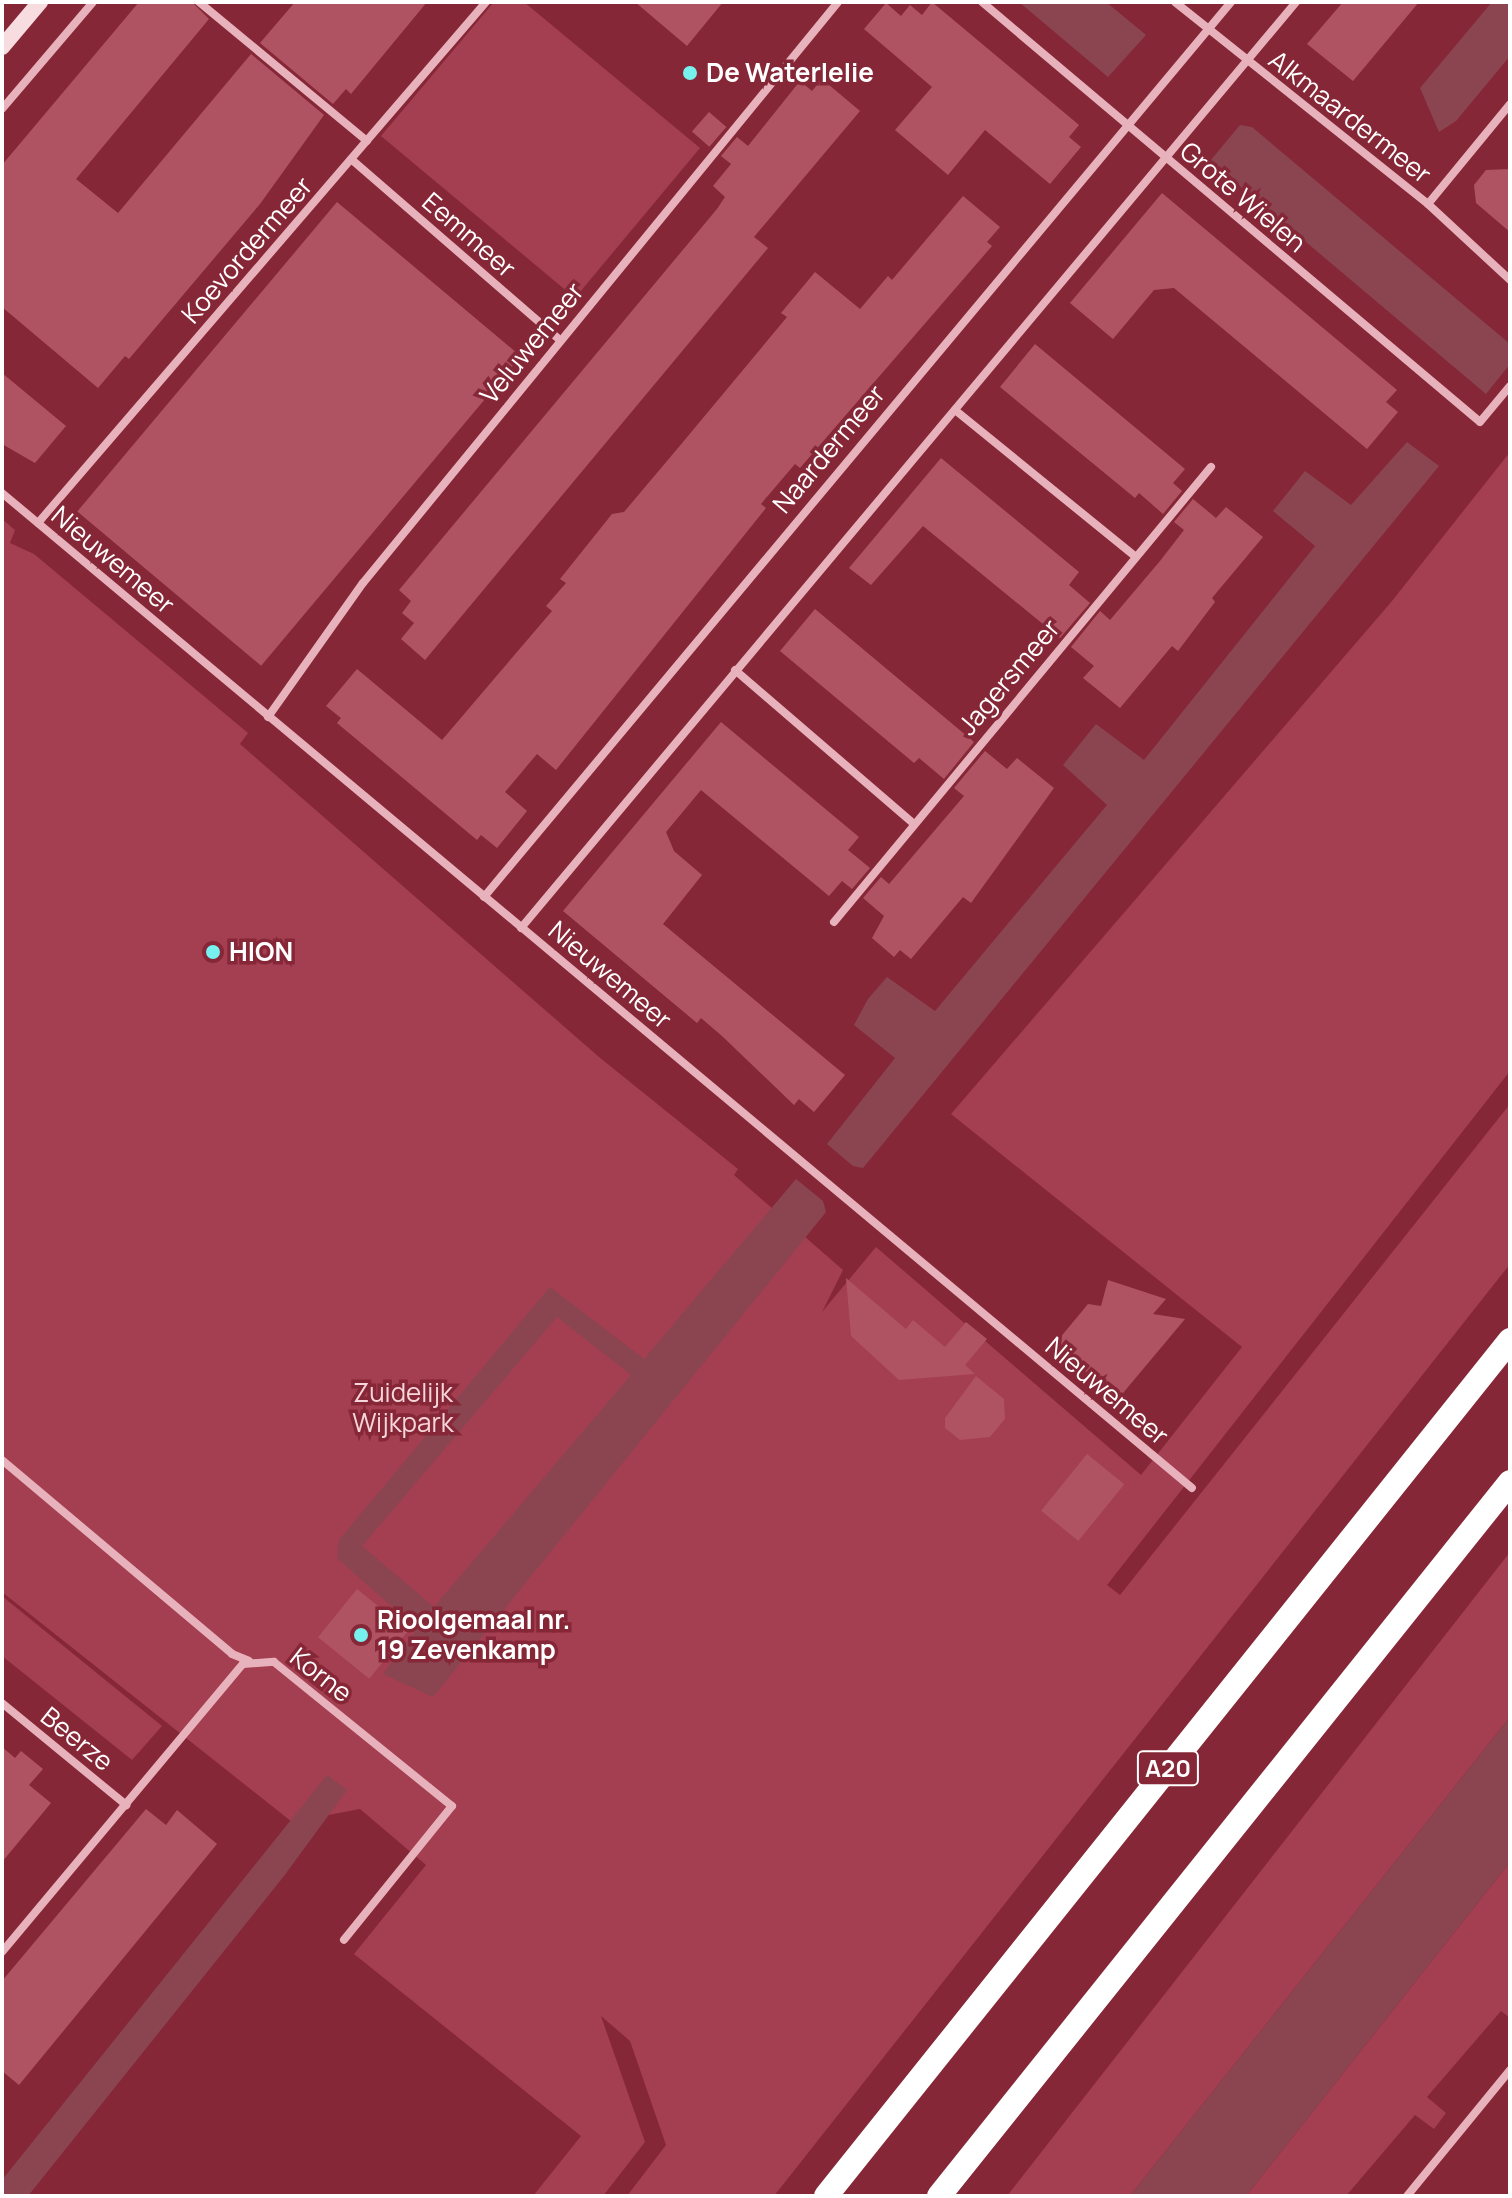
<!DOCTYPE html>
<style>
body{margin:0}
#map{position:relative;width:1512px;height:2198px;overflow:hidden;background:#862737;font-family:Manrope,sans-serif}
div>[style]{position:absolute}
.green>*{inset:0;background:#a43e51}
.water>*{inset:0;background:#8a4551}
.building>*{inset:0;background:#af5363;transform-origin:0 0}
.street>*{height:8px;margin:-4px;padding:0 4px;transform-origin:4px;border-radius:4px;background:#e8b2bc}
.secondary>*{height:16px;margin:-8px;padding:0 8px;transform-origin:8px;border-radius:8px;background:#f7dce0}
.highway>*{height:24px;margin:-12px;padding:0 12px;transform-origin:12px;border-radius:12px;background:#fff}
.dots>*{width:22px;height:22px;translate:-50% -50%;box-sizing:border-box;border:4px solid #862737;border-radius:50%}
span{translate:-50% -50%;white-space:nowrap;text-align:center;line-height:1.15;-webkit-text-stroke:7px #862737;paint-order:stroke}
.shield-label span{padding:2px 6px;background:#862737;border:2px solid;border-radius:6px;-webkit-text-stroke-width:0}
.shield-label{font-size:24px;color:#fff;font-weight:700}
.poi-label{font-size:26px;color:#fff;font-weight:700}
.left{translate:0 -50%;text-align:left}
.street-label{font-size:26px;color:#fff}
.park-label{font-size:26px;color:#f6d5db}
.frame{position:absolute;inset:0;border:4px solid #fff;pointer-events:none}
</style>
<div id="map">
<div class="green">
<i style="clip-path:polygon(494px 2px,524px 2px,700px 148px,575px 298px,381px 136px)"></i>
<i style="clip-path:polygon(1510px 452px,1510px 1071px,1107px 1585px,1120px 1595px,1510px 1104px,1510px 1264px,774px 2196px,627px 2196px,666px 2145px,630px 2041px,601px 2016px,645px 2142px,603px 2196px,533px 2196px,581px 2136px,354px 1954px,426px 1865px,360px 1809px,292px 1822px,2px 1592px,2px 519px,15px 530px,10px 543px,34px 554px,248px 733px,240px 744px,599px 1057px,738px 1169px,734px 1175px,843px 1270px,822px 1312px,876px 1247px,1141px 1475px,1242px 1347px,951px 1114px,1392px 601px)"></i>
<i style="clip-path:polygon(1510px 1552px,1510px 1717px,1130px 2196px,1007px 2196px)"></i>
<i style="clip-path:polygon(2px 1596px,162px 1726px,132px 1760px,2px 1656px)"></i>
<i style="clip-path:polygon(1510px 1862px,1510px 2018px,1501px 2011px,1427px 2097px,1446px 2113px,1434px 2129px,1415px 2115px,1346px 2196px,1246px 2196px)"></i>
</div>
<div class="water">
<i style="clip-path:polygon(1019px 2px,1106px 2px,1146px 35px,1108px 77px)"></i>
<i style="clip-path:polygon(1492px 2px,1510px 2px,1510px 56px,1456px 121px,1439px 132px,1420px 88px)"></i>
<i style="clip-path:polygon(1240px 125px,1252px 127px,1510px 344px,1510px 364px,1486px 394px,1210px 161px)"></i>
<i style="clip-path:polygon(1407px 442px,1439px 466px,863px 1168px,853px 1166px,827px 1144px,895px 1058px,854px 1025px,868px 999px,887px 977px,935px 1011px,1107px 805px,1063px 765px,1096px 724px,1144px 760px,1315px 546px,1273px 511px,1305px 471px,1351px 505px)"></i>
<i style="clip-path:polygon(evenodd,796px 1179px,823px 1201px,826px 1212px,433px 1697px,383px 1674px,417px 1629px,337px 1558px,339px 1540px,550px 1287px,644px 1359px,796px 1179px,557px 1317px,631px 1375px,434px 1607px,362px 1546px,557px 1317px)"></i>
<i style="clip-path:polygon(1510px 1717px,1510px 1862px,1246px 2196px,1130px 2196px)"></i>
<i style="clip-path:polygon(327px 1775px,347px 1790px,284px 1876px,28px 2196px,2px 2196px,2px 2180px)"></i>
</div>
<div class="building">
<i style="clip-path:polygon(139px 2px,192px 2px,209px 19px,76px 179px,118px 213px,251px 54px,324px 115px,260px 204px,129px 359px,125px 356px,98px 388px,2px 307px,2px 165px)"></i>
<i style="clip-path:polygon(295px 2px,427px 2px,351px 94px,346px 89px,333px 104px,260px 43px)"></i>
<i style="clip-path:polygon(635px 2px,723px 2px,687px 46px)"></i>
<i style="clip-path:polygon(932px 2px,1079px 125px,1069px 137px,1081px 147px,1050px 184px,985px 130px,948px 175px,895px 130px,932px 87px,864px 29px,886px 3px,901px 16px,910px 5px,922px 15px)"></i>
<i style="clip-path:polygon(1343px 2px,1419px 2px,1353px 81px,1307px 44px)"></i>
<i style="clip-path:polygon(822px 79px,860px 111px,754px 237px,768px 248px,425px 660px,401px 639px,414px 623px,402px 613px,411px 601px,399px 590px,717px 209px,725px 197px,713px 186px,731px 164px,721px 156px,737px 137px,748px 146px,800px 81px,812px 91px)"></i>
<i style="left:709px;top:112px;width:23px;height:26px;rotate:41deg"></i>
<i style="clip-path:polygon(1510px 169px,1510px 232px,1476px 203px,1474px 185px,1486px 170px)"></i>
<i style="clip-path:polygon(1162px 193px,1397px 390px,1386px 402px,1398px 412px,1367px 449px,1174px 288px,1154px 290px,1113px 339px,1070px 303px)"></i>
<i style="clip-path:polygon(963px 196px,1000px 227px,987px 242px,992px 246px,800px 468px,795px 464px,761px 504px,766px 508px,556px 770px,537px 754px,505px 792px,527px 811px,497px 848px,481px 835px,477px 840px,337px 723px,341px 718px,326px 706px,357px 669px,442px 740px,552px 611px,546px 606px,566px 583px,560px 579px,612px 514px,624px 512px,683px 442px,787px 317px,781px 313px,815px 272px,860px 309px,888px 276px,892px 280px)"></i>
<i style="left:337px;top:202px;width:240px;height:404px;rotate:40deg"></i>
<i style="clip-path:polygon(1035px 344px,1185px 469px,1173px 483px,1182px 491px,1163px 514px,1139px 493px,1135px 498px,1000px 387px)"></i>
<i style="clip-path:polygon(2px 373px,66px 426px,35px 463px,2px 444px)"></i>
<i style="clip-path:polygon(941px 458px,1079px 572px,1069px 585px,1090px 603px,1060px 638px,923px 526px,871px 585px,849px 568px)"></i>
<i style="clip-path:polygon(1193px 499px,1216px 518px,1226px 507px,1263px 537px,1212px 598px,1215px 602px,1178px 651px,1172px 646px,1120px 708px,1083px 678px,1094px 666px,1071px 647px,1100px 611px,1110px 620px,1160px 561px,1184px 530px,1174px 522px)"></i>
<i style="clip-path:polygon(815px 609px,974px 742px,944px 779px,919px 758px,914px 763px,780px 651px)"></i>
<i style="clip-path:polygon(721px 722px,859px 837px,848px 850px,870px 868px,852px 889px,842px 881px,829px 896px,701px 790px,666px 832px,674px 851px,702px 875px,663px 924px,845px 1075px,814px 1112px,799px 1099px,794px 1105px,722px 1036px,701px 1018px,697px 1023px,563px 911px)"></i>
<i style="clip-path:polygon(985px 751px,1007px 769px,1017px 758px,1054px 788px,971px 903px,963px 897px,911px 959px,900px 950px,894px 957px,872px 938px,884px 916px,863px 898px,881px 877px,889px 884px,964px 796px,954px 788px)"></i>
<i style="clip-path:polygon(846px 1278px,906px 1329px,913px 1320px,945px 1347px,966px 1322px,987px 1339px,965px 1365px,975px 1374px,899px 1380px,851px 1336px)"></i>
<i style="clip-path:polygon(1108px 1280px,1166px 1299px,1153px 1314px,1185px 1319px,1118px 1399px,1054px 1345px,1088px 1304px,1101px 1306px)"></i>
<i style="clip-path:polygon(976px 1376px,1004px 1399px,1005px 1419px,990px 1437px,960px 1440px,945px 1428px,945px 1418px)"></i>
<i style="left:1087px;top:1454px;width:48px;height:73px;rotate:39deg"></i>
<i style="left:357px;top:1589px;width:66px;height:62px;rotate:39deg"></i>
<i style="clip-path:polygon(2px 1747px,15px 1758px,21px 1751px,43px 1769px,29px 1785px,51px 1803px,2px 1862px)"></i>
<i style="clip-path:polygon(146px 1809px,166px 1825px,177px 1810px,217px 1844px,19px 2085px,2px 2071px,2px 1981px)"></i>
</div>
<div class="street">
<i style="left:199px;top:2px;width:218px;rotate:39.6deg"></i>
<i style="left:982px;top:2px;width:651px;rotate:40.14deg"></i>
<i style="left:1480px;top:422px;width:47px;rotate:-50.2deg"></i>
<i style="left:1175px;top:2px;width:324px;rotate:38.6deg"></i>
<i style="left:1428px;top:204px;width:112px;rotate:42.8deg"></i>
<i style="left:2px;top:109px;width:140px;rotate:-49.6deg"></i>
<i style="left:351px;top:159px;width:276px;rotate:40.9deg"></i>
<i style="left:1428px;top:204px;width:129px;rotate:-50.6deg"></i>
<i style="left:955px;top:410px;width:233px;rotate:39.1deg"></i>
<i style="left:2px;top:493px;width:1551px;rotate:39.9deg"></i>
<i style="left:38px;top:523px;width:687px;rotate:-49.31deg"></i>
<i style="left:735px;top:670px;width:235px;rotate:40.7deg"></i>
<i style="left:268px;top:717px;width:164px;rotate:-54.7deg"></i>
<i style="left:363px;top:583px;width:750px;rotate:-50.73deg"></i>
<i style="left:484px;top:897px;width:1166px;rotate:-50.15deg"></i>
<i style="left:834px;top:922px;width:591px;rotate:-50.36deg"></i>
<i style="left:521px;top:928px;width:1208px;rotate:-50.07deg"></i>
<i style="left:2px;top:1460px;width:301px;rotate:40.1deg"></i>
<i style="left:232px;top:1654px;width:18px;rotate:22deg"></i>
<i style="left:2px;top:1703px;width:161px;rotate:39.4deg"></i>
<i style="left:2px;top:1952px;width:376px;rotate:-50.1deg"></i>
<i style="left:243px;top:1664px;width:31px;rotate:-4deg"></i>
<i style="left:274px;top:1662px;width:229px;rotate:39deg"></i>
<i style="left:452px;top:1806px;width:172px;rotate:128.9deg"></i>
<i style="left:1407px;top:2196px;width:163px;rotate:-50.7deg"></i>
</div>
<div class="secondary">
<i style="left:2px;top:47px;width:59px;rotate:-49.8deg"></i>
</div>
<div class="highway">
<i style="left:826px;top:2196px;width:1096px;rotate:-51.37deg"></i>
<i style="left:939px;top:2196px;width:914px;rotate:-51.35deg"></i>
</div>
<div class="dots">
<i style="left:690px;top:73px;background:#77f1ee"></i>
<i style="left:213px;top:952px;background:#77f1ee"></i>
<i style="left:361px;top:1635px;background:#77f1ee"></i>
</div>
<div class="shield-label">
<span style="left:1168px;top:1768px">A20</span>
</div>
<div class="poi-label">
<span class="left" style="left:706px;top:73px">De Waterlelie</span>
<span class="left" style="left:229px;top:952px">HION</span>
<span class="left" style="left:377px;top:1635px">Rioolgemaal nr.<br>19 Zevenkamp</span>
</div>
<div class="street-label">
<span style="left:1350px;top:117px;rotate:38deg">Alkmaardermeer</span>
<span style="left:1243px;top:197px;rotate:40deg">Grote Wielen</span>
<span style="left:469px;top:235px;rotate:41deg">Eemmeer</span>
<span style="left:247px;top:250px;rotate:-49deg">Koevordermeer</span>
<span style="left:532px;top:343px;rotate:-51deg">Veluwemeer</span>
<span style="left:829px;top:449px;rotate:-50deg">Naardermeer</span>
<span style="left:113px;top:560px;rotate:40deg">Nieuwemeer</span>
<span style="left:1009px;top:677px;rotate:-50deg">Jagersmeer</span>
<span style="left:610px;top:975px;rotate:40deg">Nieuwemeer</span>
<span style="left:1107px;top:1391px;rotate:40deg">Nieuwemeer</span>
<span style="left:321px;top:1675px;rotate:38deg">Korne</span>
<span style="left:77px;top:1739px;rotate:39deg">Beerze</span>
</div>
<div class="park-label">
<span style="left:403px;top:1408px">Zuidelijk<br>Wijkpark</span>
</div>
<div class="frame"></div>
</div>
